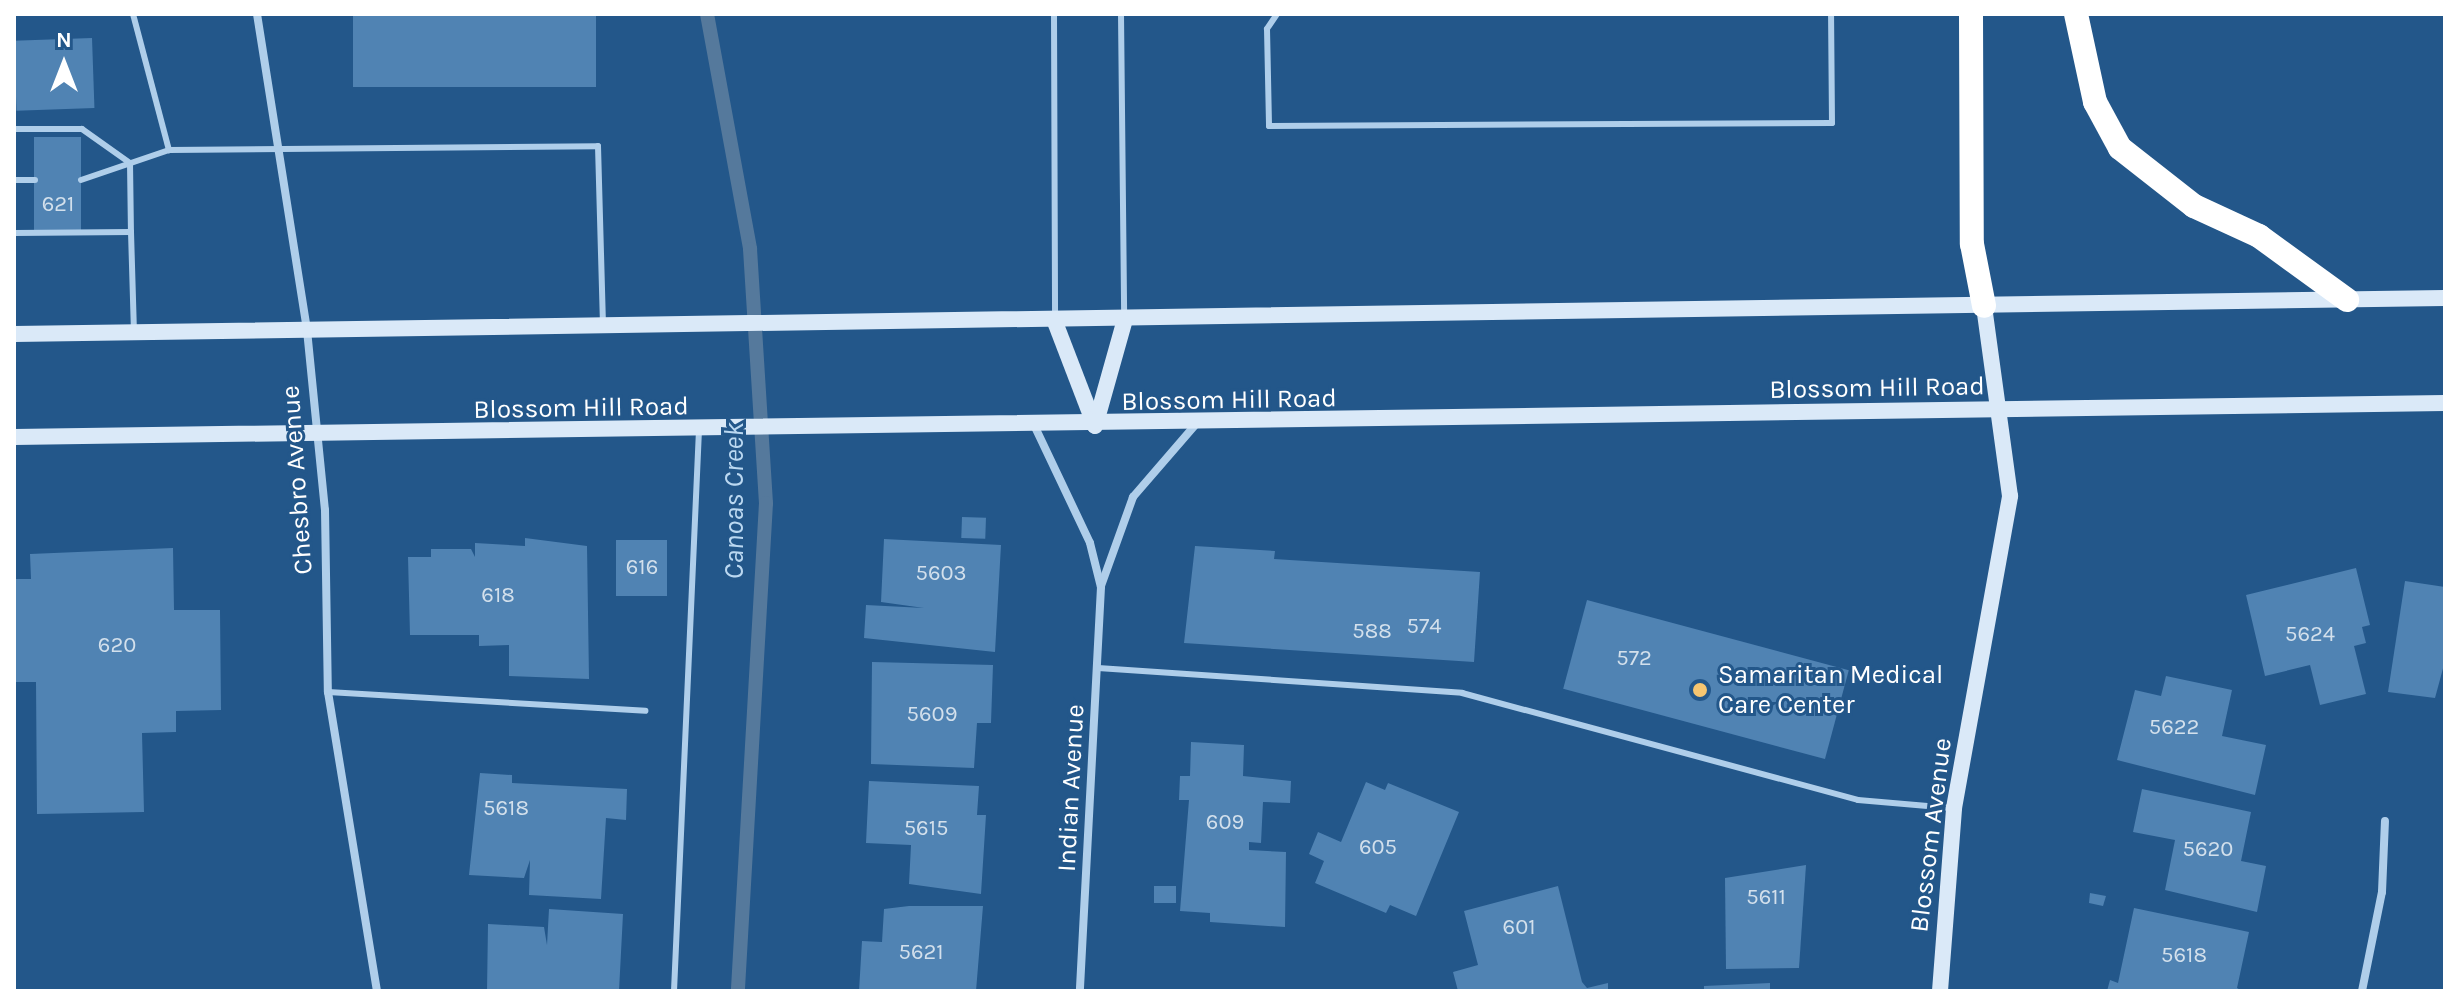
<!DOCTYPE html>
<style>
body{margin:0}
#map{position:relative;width:2459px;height:1005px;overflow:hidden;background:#23578a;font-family:Karla,sans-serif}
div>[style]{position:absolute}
.stream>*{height:14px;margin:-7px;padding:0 7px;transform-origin:7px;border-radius:7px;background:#55799c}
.building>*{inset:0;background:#5083b3;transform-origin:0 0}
.lane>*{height:6px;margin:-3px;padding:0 3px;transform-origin:3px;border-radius:3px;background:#afceea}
.street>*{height:8px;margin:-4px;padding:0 4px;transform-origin:4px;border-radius:4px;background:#afceea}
.secondary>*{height:16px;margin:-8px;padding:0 8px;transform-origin:8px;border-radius:8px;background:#dae9f8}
.highway>*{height:24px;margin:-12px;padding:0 12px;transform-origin:12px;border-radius:12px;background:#fff}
.dots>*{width:22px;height:22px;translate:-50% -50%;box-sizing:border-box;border:4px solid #23578a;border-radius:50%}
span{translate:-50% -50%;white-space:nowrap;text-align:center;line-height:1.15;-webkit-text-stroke:6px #23578a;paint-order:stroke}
.number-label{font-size:22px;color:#d3e0ec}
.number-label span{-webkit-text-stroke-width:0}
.street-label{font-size:26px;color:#fff}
.poi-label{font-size:26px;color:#fff}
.left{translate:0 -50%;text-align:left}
.water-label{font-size:28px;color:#bbd8f1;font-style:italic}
.frame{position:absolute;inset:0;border:16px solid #fff;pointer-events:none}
.north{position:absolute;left:24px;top:24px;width:80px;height:80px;-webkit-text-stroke:6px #23578a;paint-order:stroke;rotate:0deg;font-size:22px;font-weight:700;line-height:32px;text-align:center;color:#fff}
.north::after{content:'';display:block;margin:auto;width:28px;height:36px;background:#fff;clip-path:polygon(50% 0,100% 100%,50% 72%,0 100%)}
</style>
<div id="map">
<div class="stream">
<i style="left:707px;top:14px;width:239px;rotate:79.6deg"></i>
<i style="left:750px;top:249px;width:255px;rotate:86.4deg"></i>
<i style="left:766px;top:503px;width:489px;rotate:93.3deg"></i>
</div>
<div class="building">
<i style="left:353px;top:14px;width:243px;height:73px"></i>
<i style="left:92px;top:38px;width:70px;height:78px;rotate:88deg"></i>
<i style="left:34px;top:137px;width:47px;height:93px"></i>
<i style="left:962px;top:517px;width:24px;height:21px;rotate:2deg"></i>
<i style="clip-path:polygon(525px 538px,587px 546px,589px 679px,509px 676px,509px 645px,479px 646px,479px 635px,410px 635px,408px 557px,431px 557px,431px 549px,471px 549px,475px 557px,475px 543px,525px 546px)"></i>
<i style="clip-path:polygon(884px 539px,1001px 545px,995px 652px,864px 638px,866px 605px,924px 608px,881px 602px)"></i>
<i style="left:667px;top:540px;width:56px;height:51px;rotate:90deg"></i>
<i style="clip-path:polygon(1195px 546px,1275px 551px,1274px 559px,1480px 572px,1474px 662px,1184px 643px)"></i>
<i style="clip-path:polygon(173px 548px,174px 610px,220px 610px,221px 710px,176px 711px,176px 732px,142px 733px,144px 812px,37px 814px,36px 682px,14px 682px,14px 579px,31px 579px,30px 554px)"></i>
<i style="clip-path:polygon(2356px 568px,2370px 625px,2362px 627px,2366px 643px,2354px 646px,2366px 694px,2320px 705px,2310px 665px,2265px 676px,2246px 595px)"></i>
<i style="clip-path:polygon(2405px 581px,2445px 587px,2445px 661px,2435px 698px,2388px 692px)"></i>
<i style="left:1587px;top:600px;width:271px;height:92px;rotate:15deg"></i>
<i style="clip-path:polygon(872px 662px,993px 665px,991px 723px,977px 723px,974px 768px,871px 764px)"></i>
<i style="clip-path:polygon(2166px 676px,2232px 690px,2222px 736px,2266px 745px,2255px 795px,2117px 760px,2135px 690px,2161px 696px)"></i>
<i style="clip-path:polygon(1191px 742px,1244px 745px,1243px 776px,1291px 781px,1290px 803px,1263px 802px,1261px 843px,1249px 842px,1249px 850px,1286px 852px,1285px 927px,1210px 922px,1210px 913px,1180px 911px,1189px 800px,1179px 800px,1180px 776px,1190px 776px)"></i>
<i style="clip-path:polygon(480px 773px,512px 775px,512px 783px,627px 789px,626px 820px,606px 818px,601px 899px,529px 895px,530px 860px,524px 878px,469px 875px)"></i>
<i style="clip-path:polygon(869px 781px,979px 786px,977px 815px,986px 815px,981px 894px,909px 884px,911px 845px,866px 843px)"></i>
<i style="clip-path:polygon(1366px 782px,1385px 790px,1388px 783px,1459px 812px,1416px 916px,1390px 905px,1386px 913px,1315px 883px,1324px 861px,1309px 854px,1318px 832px,1341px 842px)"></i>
<i style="clip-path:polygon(2142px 789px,2251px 812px,2241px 861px,2266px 866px,2257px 912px,2165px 890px,2175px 840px,2133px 832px)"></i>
<i style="clip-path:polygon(1806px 865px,1799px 968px,1726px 969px,1725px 878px)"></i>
<i style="left:1154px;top:886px;width:22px;height:17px"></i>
<i style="clip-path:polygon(1558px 886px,1582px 982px,1587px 988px,1608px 983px,1608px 991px,1458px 991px,1453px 972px,1478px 965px,1464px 911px)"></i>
<i style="clip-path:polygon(2090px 893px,2106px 896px,2103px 906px,2089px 903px)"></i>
<i style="clip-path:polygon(909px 906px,983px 906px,976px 991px,859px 991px,862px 941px,882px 942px,884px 909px)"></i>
<i style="clip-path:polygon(2134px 908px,2249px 932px,2237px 988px,2242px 991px,2107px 991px,2110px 980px,2118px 983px)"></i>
<i style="clip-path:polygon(549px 909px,623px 914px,619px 991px,487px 991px,488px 924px,544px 927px,547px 945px)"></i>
<i style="clip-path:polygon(1770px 983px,1770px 991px,1704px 991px,1704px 986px)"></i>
</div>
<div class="lane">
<i style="left:133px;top:14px;width:141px;rotate:75.2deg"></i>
<i style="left:1054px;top:14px;width:304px;rotate:89.8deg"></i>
<i style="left:1121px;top:14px;width:302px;rotate:89.4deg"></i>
<i style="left:1277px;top:14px;width:18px;rotate:124deg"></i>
<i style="left:1267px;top:29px;width:97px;rotate:88.8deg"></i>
<i style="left:1269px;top:126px;width:563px;rotate:-0.31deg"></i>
<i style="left:1832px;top:123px;width:109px;rotate:-90.5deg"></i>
<i style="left:14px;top:129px;width:68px"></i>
<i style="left:82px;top:129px;width:59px;rotate:35.3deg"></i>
<i style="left:130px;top:163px;width:69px;rotate:89.2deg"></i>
<i style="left:131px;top:232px;width:117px;rotate:179.5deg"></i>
<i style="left:14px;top:180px;width:21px"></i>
<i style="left:81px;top:180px;width:93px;rotate:-18.8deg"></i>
<i style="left:169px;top:150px;width:429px;rotate:-0.5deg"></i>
<i style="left:598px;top:146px;width:178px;rotate:88.4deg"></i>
<i style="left:131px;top:232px;width:100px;rotate:88.3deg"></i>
<i style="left:1098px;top:668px;width:365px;rotate:3.9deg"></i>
<i style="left:1462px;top:693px;width:410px;rotate:15.1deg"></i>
<i style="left:1858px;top:800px;width:93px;rotate:4.9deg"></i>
<i style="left:328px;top:692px;width:318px;rotate:3.4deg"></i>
<i style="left:674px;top:991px;width:562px;rotate:-87.45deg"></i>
</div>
<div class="street">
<i style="left:257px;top:14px;width:320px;rotate:81deg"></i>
<i style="left:307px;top:330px;width:181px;rotate:84.3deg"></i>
<i style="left:325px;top:510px;width:182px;rotate:89.1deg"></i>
<i style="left:328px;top:692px;width:303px;rotate:80.7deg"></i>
<i style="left:1035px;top:427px;width:128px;rotate:64.6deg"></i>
<i style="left:1090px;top:543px;width:45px;rotate:76deg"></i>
<i style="left:1101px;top:587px;width:405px;rotate:93deg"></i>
<i style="left:1101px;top:586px;width:95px;rotate:-70.2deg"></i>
<i style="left:1133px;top:497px;width:96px;rotate:-49.2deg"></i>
<i style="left:2362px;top:991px;width:101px;rotate:-78.6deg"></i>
<i style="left:2382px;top:892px;width:71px;rotate:-87.6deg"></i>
</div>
<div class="secondary">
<i style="left:1055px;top:322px;width:111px;rotate:69deg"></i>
<i style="left:14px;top:334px;width:2431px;rotate:-0.85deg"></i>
<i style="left:1095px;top:426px;width:107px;rotate:-74.3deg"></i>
<i style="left:14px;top:437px;width:2431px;rotate:-0.8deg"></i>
<i style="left:1940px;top:991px;width:184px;rotate:-85.6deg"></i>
<i style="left:1954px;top:808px;width:317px;rotate:-79.8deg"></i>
<i style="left:2010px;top:496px;width:192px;rotate:-97.8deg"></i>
</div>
<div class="highway">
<i style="left:1971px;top:14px;width:230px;rotate:89.8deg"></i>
<i style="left:1972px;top:244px;width:63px;rotate:79deg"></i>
<i style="left:2076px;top:14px;width:90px;rotate:77.8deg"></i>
<i style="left:2095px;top:102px;width:52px;rotate:61.5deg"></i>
<i style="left:2120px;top:148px;width:94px;rotate:38.1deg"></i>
<i style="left:2194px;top:206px;width:72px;rotate:24.8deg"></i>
<i style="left:2259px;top:236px;width:109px;rotate:36deg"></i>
</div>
<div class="dots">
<i style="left:1700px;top:690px;background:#f6c671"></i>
</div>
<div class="number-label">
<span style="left:58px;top:205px">621</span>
<span style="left:642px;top:568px">616</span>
<span style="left:941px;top:574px">5603</span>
<span style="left:498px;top:596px">618</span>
<span style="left:1424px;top:627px">574</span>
<span style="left:1372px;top:632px">588</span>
<span style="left:2310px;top:635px">5624</span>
<span style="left:117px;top:646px">620</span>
<span style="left:1634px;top:659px">572</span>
<span style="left:932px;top:715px">5609</span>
<span style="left:2174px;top:728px">5622</span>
<span style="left:506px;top:809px">5618</span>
<span style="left:1225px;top:823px">609</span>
<span style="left:926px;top:829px">5615</span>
<span style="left:1378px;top:848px">605</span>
<span style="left:2208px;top:850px">5620</span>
<span style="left:1766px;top:898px">5611</span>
<span style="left:1519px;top:928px">601</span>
<span style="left:921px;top:953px">5621</span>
<span style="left:2184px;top:956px">5618</span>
</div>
<div class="street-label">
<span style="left:1877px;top:388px;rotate:-1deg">Blossom Hill Road</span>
<span style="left:1229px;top:400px;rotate:-1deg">Blossom Hill Road</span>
<span style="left:581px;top:408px;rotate:-1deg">Blossom Hill Road</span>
<span style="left:297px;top:480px;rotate:-94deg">Chesbro Avenue</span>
<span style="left:1071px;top:788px;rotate:-87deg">Indian Avenue</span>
<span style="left:1931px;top:835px;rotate:-83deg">Blossom Avenue</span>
</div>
<div class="poi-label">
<span class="left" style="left:1718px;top:690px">Samaritan Medical<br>Care Center</span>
</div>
<div class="water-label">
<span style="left:734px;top:501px;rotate:-90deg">Canoas Creek</span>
</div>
<div class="frame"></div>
<div class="north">N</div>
</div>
